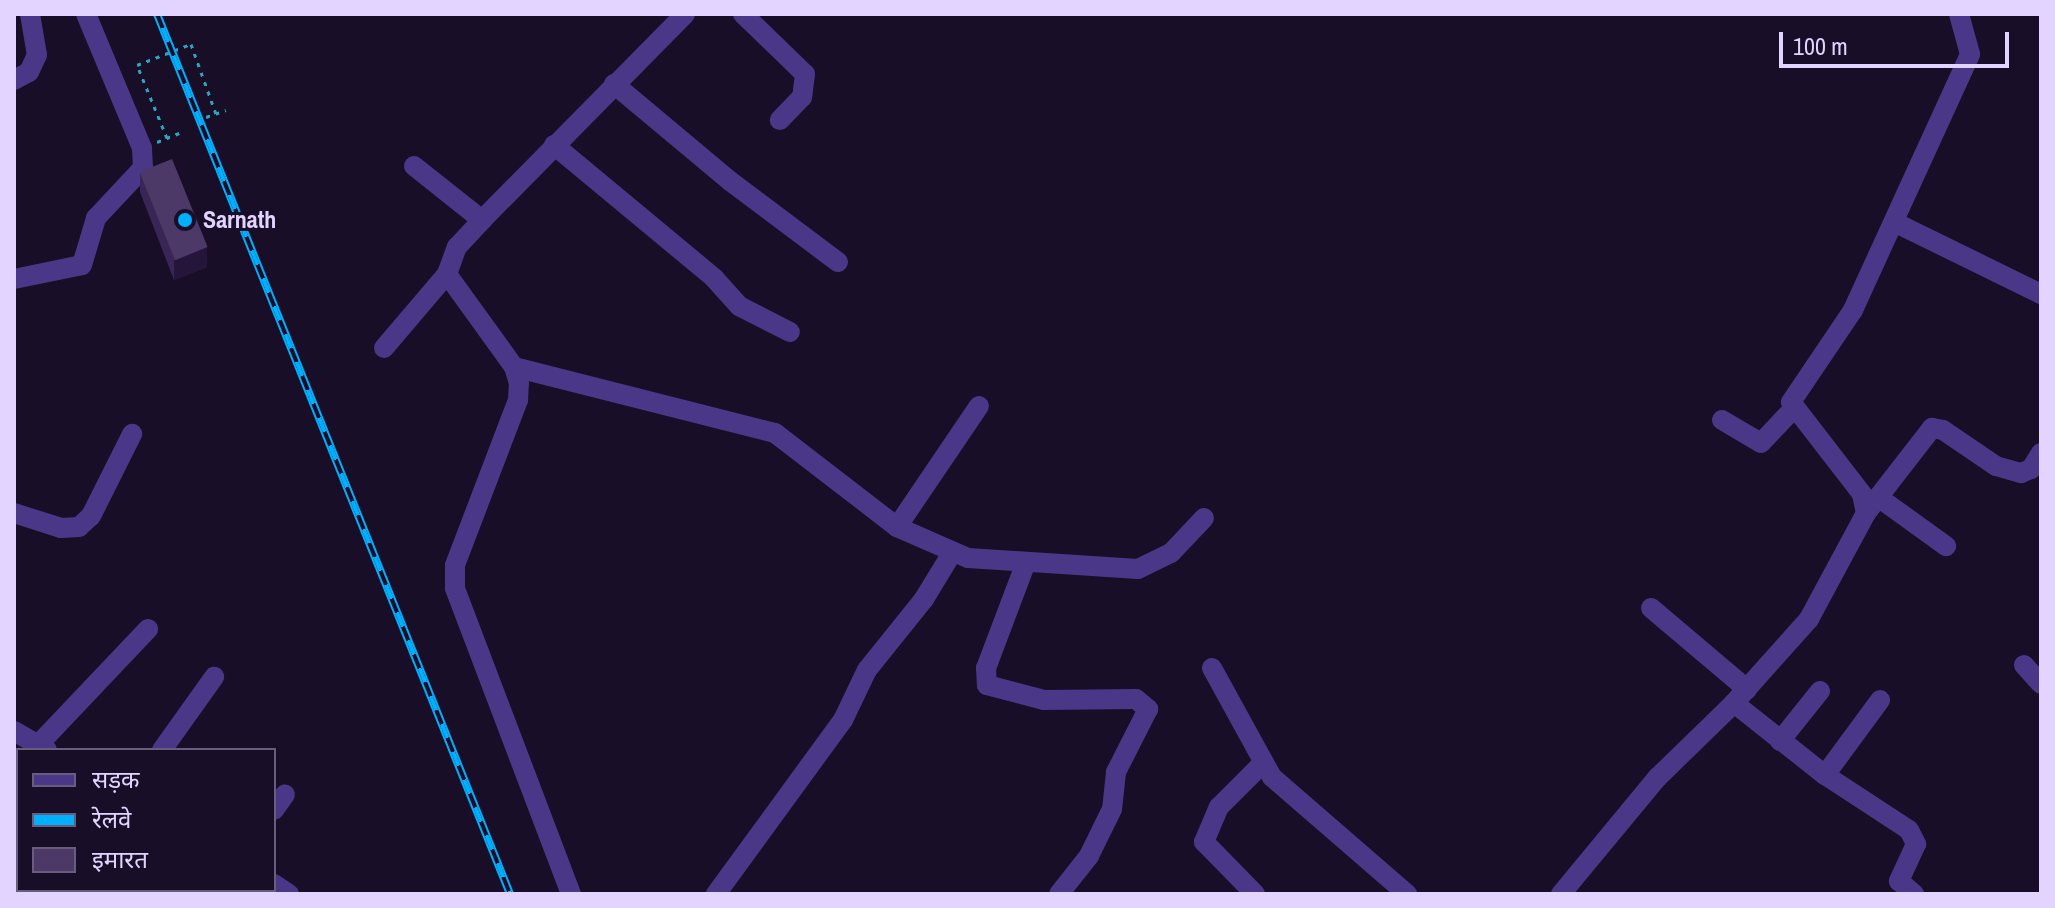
<!DOCTYPE html>
<meta charset="utf-8">
<style>
body{margin:0}
#map{position:relative;width:2055px;height:908px;overflow:hidden;background:#180e27;font-family:"Archivo Narrow","Noto Sans Devanagari",sans-serif}
div>[style]{position:absolute}
.path>*{height:3px;margin-top:-1.5px;transform-origin:0;background:repeating-linear-gradient(90deg,#2aa7bd 0 4px,transparent 0 10px)}
.minor>*{height:20px;margin:-10px;padding:0 10px;transform-origin:10px;border-radius:10px;background:#4b3788}
.rail>*{height:8px;margin-top:-4px;transform-origin:0;background:repeating-linear-gradient(90deg,#180e27 0 15px,#00b0ff 0 30px);box-sizing:border-box;border-block:2px solid #00b0ff}
.wall>*{inset:0;background:#3a2656}
.shaded-wall>*{inset:0;background:#25153b}
.building>*{inset:0;background:#4c3968;transform-origin:0 0}
.dots>*{width:22px;height:22px;translate:-50% -50%;box-sizing:border-box;border:4px solid #180e27;border-radius:50%}
span{translate:-50% -50%;white-space:nowrap;text-align:center;line-height:1.15;-webkit-text-stroke:6px #180e27;paint-order:stroke}
.poi-label{font-size:24px;color:#e2d4ff;font-weight:700}
.left{translate:0 -50%;text-align:left}
.frame{position:absolute;inset:0;border:16px solid #e2d4ff;pointer-events:none}
.legend{position:absolute;left:16px;top:748px;width:260px;height:144px;box-sizing:border-box;background:#180e27;border:2px solid #695d7d;margin:0;padding:10px 14px;list-style:none;font-size:24px;color:#e2d4ff}
.legend li{display:flex;align-items:center;gap:16px;height:40px}
.legend b{width:40px;border:2px solid #695d7d}
.scale{position:absolute;left:1779px;top:32px;width:230px;height:36px;box-sizing:border-box;border:4px solid #e2d4ff;border-top:0;padding-left:10px;font-size:24px;line-height:28px;white-space:nowrap;color:#e2d4ff;-webkit-text-stroke:6px #180e27;paint-order:stroke}
</style>
<div id="map">
<div class="path">
<i style="left:206px;top:117px;width:21px;rotate:-19deg"></i>
<i style="left:167px;top:138px;width:79px;rotate:-112.3deg"></i>
<i style="left:137px;top:65px;width:58px;rotate:-21.3deg"></i>
<i style="left:191px;top:44px;width:74px;rotate:70.3deg"></i>
<i style="left:157px;top:142px;width:24px;rotate:-22deg"></i>
</div>
<div class="minor">
<i style="left:743px;top:14px;width:86px;rotate:44.1deg"></i>
<i style="left:805px;top:74px;width:23px;rotate:97deg"></i>
<i style="left:802px;top:97px;width:32px;rotate:134deg"></i>
<i style="left:14px;top:80px;width:17px;rotate:-28deg"></i>
<i style="left:29px;top:72px;width:19px;rotate:-65deg"></i>
<i style="left:37px;top:55px;width:42px;rotate:-99.7deg"></i>
<i style="left:614px;top:84px;width:151px;rotate:39.9deg"></i>
<i style="left:730px;top:181px;width:135px;rotate:36.9deg"></i>
<i style="left:554px;top:145px;width:208px;rotate:39.7deg"></i>
<i style="left:714px;top:278px;width:38px;rotate:48deg"></i>
<i style="left:739px;top:306px;width:57px;rotate:27deg"></i>
<i style="left:414px;top:166px;width:87px;rotate:38.5deg"></i>
<i style="left:1894px;top:222px;width:164px;rotate:26.1deg"></i>
<i style="left:14px;top:279px;width:69px;rotate:-11.6deg"></i>
<i style="left:82px;top:265px;width:49px;rotate:-73.4deg"></i>
<i style="left:96px;top:218px;width:69px;rotate:-46.8deg"></i>
<i style="left:143px;top:168px;width:20px;rotate:-93deg"></i>
<i style="left:142px;top:148px;width:145px;rotate:-112.7deg"></i>
<i style="left:384px;top:348px;width:97px;rotate:-49.6deg"></i>
<i style="left:514px;top:367px;width:269px;rotate:14.2deg"></i>
<i style="left:775px;top:433px;width:154px;rotate:37.6deg"></i>
<i style="left:897px;top:527px;width:77px;rotate:23.6deg"></i>
<i style="left:968px;top:558px;width:170px;rotate:3.7deg"></i>
<i style="left:1138px;top:569px;width:37px;rotate:-26deg"></i>
<i style="left:1171px;top:553px;width:48px;rotate:-46.7deg"></i>
<i style="left:1722px;top:420px;width:45px;rotate:30.5deg"></i>
<i style="left:1761px;top:443px;width:47px;rotate:-46.7deg"></i>
<i style="left:1878px;top:497px;width:84px;rotate:35.8deg"></i>
<i style="left:14px;top:513px;width:49px;rotate:17.7deg"></i>
<i style="left:61px;top:528px;width:18px;rotate:-3deg"></i>
<i style="left:79px;top:527px;width:16px;rotate:-43deg"></i>
<i style="left:91px;top:516px;width:92px;rotate:-63.4deg"></i>
<i style="left:1866px;top:513px;width:108px;rotate:-52.2deg"></i>
<i style="left:1932px;top:428px;width:11px;rotate:10deg"></i>
<i style="left:1943px;top:430px;width:64px;rotate:34.2deg"></i>
<i style="left:1996px;top:466px;width:26px;rotate:16deg"></i>
<i style="left:2021px;top:473px;width:11px;rotate:-22deg"></i>
<i style="left:2031px;top:469px;width:19px;rotate:-58deg"></i>
<i style="left:897px;top:527px;width:146px;rotate:-55.9deg"></i>
<i style="left:1025px;top:565px;width:110px;rotate:110.7deg"></i>
<i style="left:986px;top:668px;width:17px;rotate:87deg"></i>
<i style="left:987px;top:685px;width:59px;rotate:14.7deg"></i>
<i style="left:1044px;top:700px;width:92px;rotate:-0.6deg"></i>
<i style="left:1136px;top:699px;width:16px;rotate:40deg"></i>
<i style="left:1148px;top:709px;width:71px;rotate:116.9deg"></i>
<i style="left:1116px;top:772px;width:37px;rotate:96deg"></i>
<i style="left:1112px;top:809px;width:52px;rotate:116.1deg"></i>
<i style="left:1089px;top:856px;width:48px;rotate:128.3deg"></i>
<i style="left:1651px;top:608px;width:126px;rotate:40.2deg"></i>
<i style="left:2024px;top:665px;width:25px;rotate:48deg"></i>
<i style="left:1212px;top:668px;width:124px;rotate:61.2deg"></i>
<i style="left:1272px;top:777px;width:179px;rotate:40.9deg"></i>
<i style="left:1734px;top:703px;width:113px;rotate:-48.2deg"></i>
<i style="left:1809px;top:619px;width:120px;rotate:-61.7deg"></i>
<i style="left:1866px;top:513px;width:19px;rotate:-102deg"></i>
<i style="left:1862px;top:494px;width:116px;rotate:-127.7deg"></i>
<i style="left:1791px;top:402px;width:111px;rotate:-56deg"></i>
<i style="left:1853px;top:310px;width:281px;rotate:-65.4deg"></i>
<i style="left:1970px;top:54px;width:41px;rotate:-105.4deg"></i>
<i style="left:14px;top:731px;width:38px;rotate:30deg"></i>
<i style="left:1780px;top:741px;width:64px;rotate:-51.3deg"></i>
<i style="left:38px;top:745px;width:160px;rotate:-46.5deg"></i>
<i style="left:162px;top:750px;width:90px;rotate:-54.5deg"></i>
<i style="left:1825px;top:775px;width:93px;rotate:-53.7deg"></i>
<i style="left:274px;top:810px;width:19px;rotate:-55deg"></i>
<i style="left:274px;top:884px;width:18px;rotate:34deg"></i>
<i style="left:571px;top:894px;width:327px;rotate:-110.8deg"></i>
<i style="left:455px;top:588px;width:23px;rotate:-90deg"></i>
<i style="left:455px;top:565px;width:177px;rotate:-69.1deg"></i>
<i style="left:518px;top:400px;width:17px;rotate:-87deg"></i>
<i style="left:519px;top:383px;width:17px;rotate:-107deg"></i>
<i style="left:514px;top:367px;width:115px;rotate:-125.8deg"></i>
<i style="left:447px;top:274px;width:29px;rotate:-70deg"></i>
<i style="left:457px;top:247px;width:37px;rotate:-47deg"></i>
<i style="left:482px;top:220px;width:289px;rotate:-45.4deg"></i>
<i style="left:716px;top:894px;width:215px;rotate:-53.9deg"></i>
<i style="left:843px;top:720px;width:55px;rotate:-64.4deg"></i>
<i style="left:867px;top:670px;width:91px;rotate:-51.2deg"></i>
<i style="left:924px;top:599px;width:54px;rotate:-58.7deg"></i>
<i style="left:1255px;top:894px;width:73px;rotate:-134.4deg"></i>
<i style="left:1204px;top:842px;width:38px;rotate:-67deg"></i>
<i style="left:1219px;top:807px;width:61px;rotate:-45deg"></i>
<i style="left:1561px;top:894px;width:151px;rotate:-50.4deg"></i>
<i style="left:1657px;top:778px;width:107px;rotate:-44.2deg"></i>
<i style="left:1734px;top:703px;width:116px;rotate:38.4deg"></i>
<i style="left:1825px;top:775px;width:100px;rotate:33.2deg"></i>
<i style="left:1909px;top:830px;width:16px;rotate:63deg"></i>
<i style="left:1916px;top:844px;width:41px;rotate:114.7deg"></i>
<i style="left:1899px;top:881px;width:20px;rotate:41deg"></i>
</div>
<div class="rail">
<i style="left:157px;top:14px;width:948px;rotate:68.14deg"></i>
</div>
<div class="wall">
<i style="clip-path:polygon(140px 172px,207px 267px,174px 280px,140px 192px)"></i>
</div>
<div class="shaded-wall">
<i style="clip-path:polygon(207px 247px,207px 267px,174px 280px,174px 260px)"></i>
</div>
<div class="building">
<i style="left:172px;top:159px;width:95px;height:35px;rotate:68deg"></i>
</div>
<div class="dots">
<i style="left:185px;top:220px;background:#00b0ff"></i>
</div>
<div class="poi-label">
<span class="left" style="left:203px;top:220px">Sarnath</span>
</div>
<div class="frame"></div>
<ul class="legend">
<li><b style="height:10px;background:#4b3788"></b>सड़क</li>
<li><b style="height:10px;background:#00b0ff"></b>रेलवे</li>
<li><b style="height:22px;background:#4c3968"></b>इमारत</li>
</ul>
<div class="scale">100 m</div>
</div>
